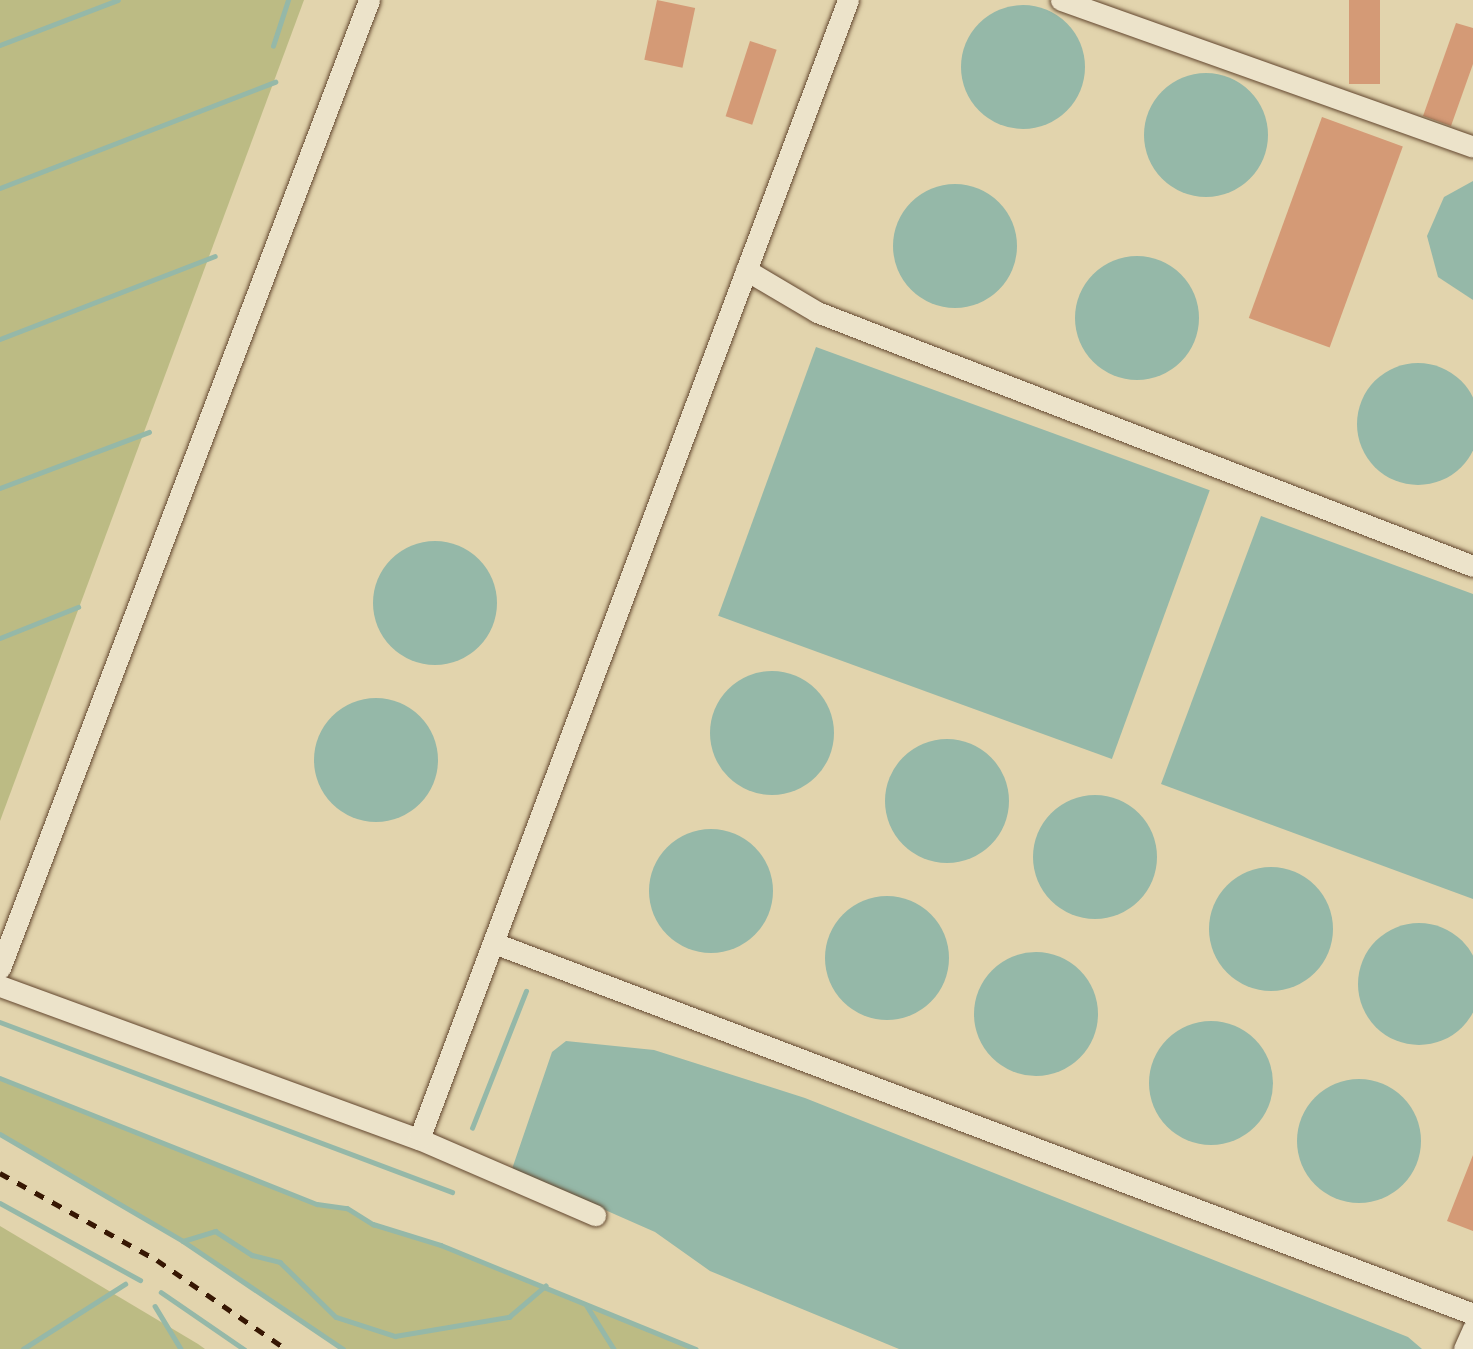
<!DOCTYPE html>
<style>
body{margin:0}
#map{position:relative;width:1473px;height:1349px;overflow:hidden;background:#e2d4ad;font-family:Alegreya,serif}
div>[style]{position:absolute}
.green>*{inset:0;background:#bcbb84}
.water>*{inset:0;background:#95b8a8;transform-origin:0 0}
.round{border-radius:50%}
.stream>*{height:4.5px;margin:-2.25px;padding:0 2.25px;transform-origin:2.25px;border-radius:2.25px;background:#95b8a8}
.building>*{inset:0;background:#d49a76;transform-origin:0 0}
.roads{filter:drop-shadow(0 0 2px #62462e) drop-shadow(0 0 2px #62462e)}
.minor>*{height:21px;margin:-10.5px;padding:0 10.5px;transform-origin:10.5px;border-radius:10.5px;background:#ece3ca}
.rail>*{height:4.5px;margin-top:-2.25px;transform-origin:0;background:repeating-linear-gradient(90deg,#371703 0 10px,transparent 0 20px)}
span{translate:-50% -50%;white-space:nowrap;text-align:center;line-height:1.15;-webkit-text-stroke:5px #ece3ca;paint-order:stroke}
</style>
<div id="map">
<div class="green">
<i style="clip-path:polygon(0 0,304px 0,0 821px)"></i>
<i style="clip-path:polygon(0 1078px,317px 1204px,347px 1208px,373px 1224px,441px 1245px,696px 1349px,343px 1349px,183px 1241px,0 1134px)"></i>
<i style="clip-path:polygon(0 1226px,198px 1344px,205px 1349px,0 1349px)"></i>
</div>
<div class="water">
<i class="round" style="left:961px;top:5px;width:124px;height:124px"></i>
<i class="round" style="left:1144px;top:73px;width:124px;height:124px"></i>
<i style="clip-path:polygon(1473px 181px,1473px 300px,1438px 277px,1427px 236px,1444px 197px)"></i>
<i class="round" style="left:893px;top:184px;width:124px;height:124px"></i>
<i class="round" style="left:1075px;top:256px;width:124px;height:124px"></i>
<i style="left:816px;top:347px;width:419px;height:286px;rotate:20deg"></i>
<i class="round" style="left:1357px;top:363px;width:122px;height:122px"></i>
<i style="clip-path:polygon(1261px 516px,1473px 594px,1473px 899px,1161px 784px)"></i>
<i class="round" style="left:373px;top:541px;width:124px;height:124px"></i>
<i class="round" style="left:710px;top:671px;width:124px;height:124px"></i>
<i class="round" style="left:314px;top:698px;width:124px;height:124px"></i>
<i class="round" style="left:885px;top:739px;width:124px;height:124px"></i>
<i class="round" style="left:1033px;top:795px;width:124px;height:124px"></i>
<i class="round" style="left:649px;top:829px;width:124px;height:124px"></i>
<i class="round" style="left:1209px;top:867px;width:124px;height:124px"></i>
<i class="round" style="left:825px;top:896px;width:124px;height:124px"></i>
<i class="round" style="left:1358px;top:923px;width:122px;height:122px"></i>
<i class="round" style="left:974px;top:952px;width:124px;height:124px"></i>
<i class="round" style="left:1149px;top:1021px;width:124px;height:124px"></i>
<i style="clip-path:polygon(566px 1041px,654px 1050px,805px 1098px,1408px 1337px,1422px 1349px,899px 1349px,710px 1271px,655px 1232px,512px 1169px,552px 1052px)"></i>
<i class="round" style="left:1297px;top:1079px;width:124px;height:124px"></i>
</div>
<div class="stream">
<i style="left:0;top:45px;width:126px;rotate:-20.9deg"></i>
<i style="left:273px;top:46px;width:48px;rotate:-71.9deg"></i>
<i style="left:0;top:188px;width:295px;rotate:-21.1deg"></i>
<i style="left:0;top:339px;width:230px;rotate:-21.1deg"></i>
<i style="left:0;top:488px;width:159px;rotate:-20.6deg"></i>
<i style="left:0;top:638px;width:84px;rotate:-21.7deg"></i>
<i style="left:0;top:1022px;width:483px;rotate:20.6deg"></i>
<i style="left:0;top:1078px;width:341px;rotate:21.7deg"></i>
<i style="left:317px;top:1204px;width:30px;rotate:8deg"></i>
<i style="left:347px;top:1208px;width:31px;rotate:32deg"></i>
<i style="left:373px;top:1224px;width:71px;rotate:17.2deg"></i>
<i style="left:441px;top:1245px;width:275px;rotate:22.2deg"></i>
<i style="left:472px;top:1128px;width:147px;rotate:-68.5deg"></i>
<i style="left:0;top:1134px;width:212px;rotate:30.3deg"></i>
<i style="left:183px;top:1241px;width:193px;rotate:34deg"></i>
<i style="left:0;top:1203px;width:160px;rotate:28.8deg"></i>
<i style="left:183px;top:1241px;width:34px;rotate:-17deg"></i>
<i style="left:215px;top:1231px;width:44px;rotate:33deg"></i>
<i style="left:252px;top:1255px;width:29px;rotate:14deg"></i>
<i style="left:280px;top:1262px;width:78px;rotate:44.5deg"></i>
<i style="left:336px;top:1317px;width:62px;rotate:17.9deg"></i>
<i style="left:395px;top:1336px;width:116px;rotate:-9.5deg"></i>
<i style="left:509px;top:1317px;width:48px;rotate:-40.7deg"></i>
<i style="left:161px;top:1292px;width:101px;rotate:34.5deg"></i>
<i style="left:155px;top:1306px;width:50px;rotate:58.8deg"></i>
<i style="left:587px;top:1306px;width:51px;rotate:57.9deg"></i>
<i style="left:23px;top:1349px;width:121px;rotate:-32.5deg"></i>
</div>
<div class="building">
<i style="left:657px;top:0;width:39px;height:61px;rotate:12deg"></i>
<i style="left:1349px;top:0;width:31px;height:84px"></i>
<i style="clip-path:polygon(1456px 23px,1473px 28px,1473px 64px,1451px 126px,1423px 116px)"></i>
<i style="left:750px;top:41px;width:28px;height:79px;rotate:18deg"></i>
<i style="left:1322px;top:117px;width:86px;height:214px;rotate:20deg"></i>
<i style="clip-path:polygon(1473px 1155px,1473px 1231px,1447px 1221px)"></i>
</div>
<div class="roads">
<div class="minor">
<i style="left:1061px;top:0;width:437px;rotate:19.6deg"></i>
<i style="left:746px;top:270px;width:82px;rotate:30.6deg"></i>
<i style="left:817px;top:312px;width:703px;rotate:21.17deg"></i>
<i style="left:494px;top:943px;width:1047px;rotate:20.75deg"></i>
<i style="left:0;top:968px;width:1036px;rotate:-69.13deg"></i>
<i style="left:0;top:986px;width:446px;rotate:20.1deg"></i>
<i style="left:419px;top:1139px;width:192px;rotate:23.4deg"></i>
<i style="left:419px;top:1139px;width:1217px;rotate:-69.36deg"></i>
<i style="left:1464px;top:1349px;width:22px;rotate:-66deg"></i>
</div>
</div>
<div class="rail">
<i style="left:0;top:1173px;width:179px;rotate:29deg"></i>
<i style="left:157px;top:1260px;width:157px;rotate:34.6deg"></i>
</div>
</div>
